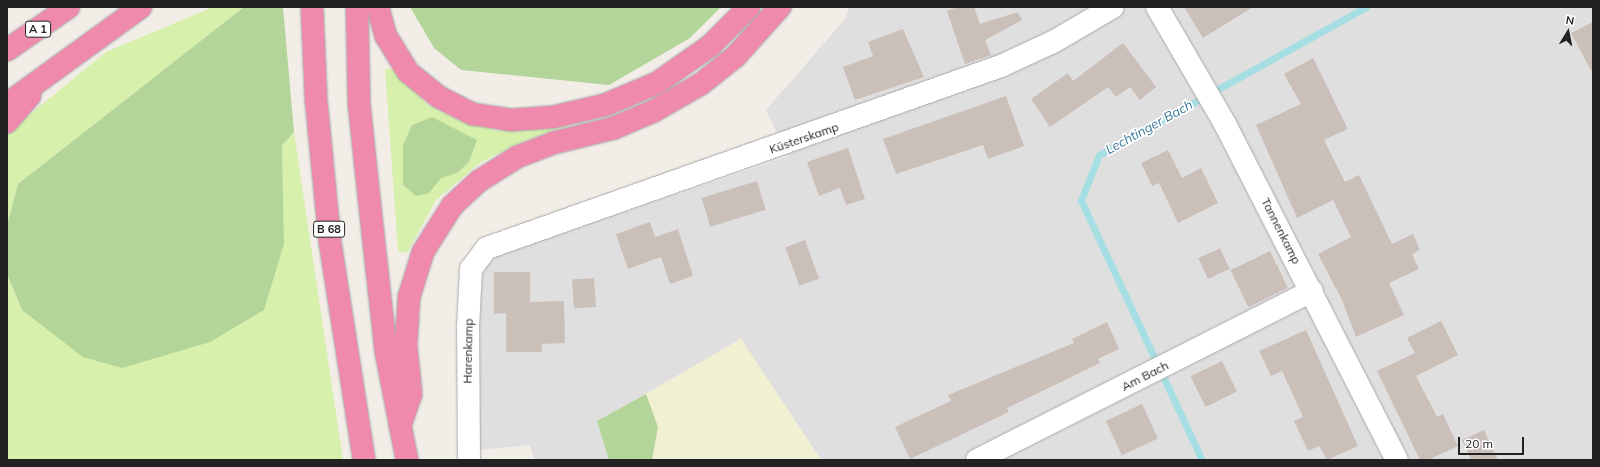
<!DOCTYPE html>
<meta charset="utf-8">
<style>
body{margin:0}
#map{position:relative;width:1600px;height:467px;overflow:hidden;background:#f3ede8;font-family:Mulish,sans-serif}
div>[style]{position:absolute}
.residential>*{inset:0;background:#e0dfdf}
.farmland>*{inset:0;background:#f2f0d2}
.grass>*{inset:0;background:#d7f0ab}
.forest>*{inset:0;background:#b4d599}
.stream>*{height:7px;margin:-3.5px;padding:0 3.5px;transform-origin:3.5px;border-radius:3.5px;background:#a5dee3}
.building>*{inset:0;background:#cbbfba;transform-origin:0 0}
.roads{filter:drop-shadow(0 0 1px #a9a9a9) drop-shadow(0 0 1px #a9a9a9)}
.street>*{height:22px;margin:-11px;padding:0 11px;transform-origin:11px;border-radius:11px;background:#fff}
.highway>*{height:22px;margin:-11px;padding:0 11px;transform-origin:11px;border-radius:11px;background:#ef8aac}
span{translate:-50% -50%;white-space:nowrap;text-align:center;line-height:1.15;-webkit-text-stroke:3.5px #fff;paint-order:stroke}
.shield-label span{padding:1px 3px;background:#fff;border:1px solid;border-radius:3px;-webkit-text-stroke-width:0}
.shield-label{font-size:11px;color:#222;font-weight:700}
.street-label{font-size:12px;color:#222}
.water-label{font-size:13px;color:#3a7799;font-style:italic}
.frame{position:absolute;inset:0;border:8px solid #222;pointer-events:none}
.north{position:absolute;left:1548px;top:12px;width:40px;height:40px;-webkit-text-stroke:3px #fff;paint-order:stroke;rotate:10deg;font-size:11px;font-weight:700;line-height:16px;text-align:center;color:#222}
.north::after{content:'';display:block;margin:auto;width:14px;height:18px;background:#222;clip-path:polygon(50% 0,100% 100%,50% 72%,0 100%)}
.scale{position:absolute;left:1458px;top:437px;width:66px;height:18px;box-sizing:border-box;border:2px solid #222;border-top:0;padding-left:5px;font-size:12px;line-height:14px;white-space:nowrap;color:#222;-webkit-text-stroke:3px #fff;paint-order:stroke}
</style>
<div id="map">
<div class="residential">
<i style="clip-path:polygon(849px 7px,1593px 7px,1593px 460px,821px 460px,741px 339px,598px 421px,609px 460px,534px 460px,530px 445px,467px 451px,478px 278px,490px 258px,788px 156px,766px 110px,845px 19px)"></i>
</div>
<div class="farmland">
<i style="clip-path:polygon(741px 339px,821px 460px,652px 460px,658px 427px,646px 394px)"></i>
</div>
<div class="grass">
<i style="clip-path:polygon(213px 7px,244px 7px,18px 184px,7px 225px,7px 133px,106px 52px)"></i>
<i style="clip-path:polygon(385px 69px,393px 69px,428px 105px,456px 119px,498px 131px,570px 125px,526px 140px,481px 162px,436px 200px,407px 253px,398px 251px)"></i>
<i style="clip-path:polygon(294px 132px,343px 460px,7px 460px,7px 274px,22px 310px,284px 244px,282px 145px)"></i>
</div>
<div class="forest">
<i style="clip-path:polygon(244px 7px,283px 7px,294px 132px,282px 145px,284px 244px,264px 310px,210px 342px,122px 368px,83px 357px,22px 310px,7px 274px,7px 225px,18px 184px)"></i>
<i style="clip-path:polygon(410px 7px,721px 7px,690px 38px,609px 85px,461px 70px,434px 48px)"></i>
<i style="clip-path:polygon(432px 117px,477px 140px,469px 162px,457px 173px,441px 178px,429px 193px,416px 196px,403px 185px,403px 145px,412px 125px)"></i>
<i style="clip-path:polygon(646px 394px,658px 427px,652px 460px,609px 460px,597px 421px)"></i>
</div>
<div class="stream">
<i style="left:1202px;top:460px;width:287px;rotate:-115deg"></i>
<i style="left:1081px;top:200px;width:48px;rotate:-68.2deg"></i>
<i style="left:1099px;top:155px;width:305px;rotate:-29deg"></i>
</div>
<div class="building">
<i style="clip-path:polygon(958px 7px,974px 7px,980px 24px,1018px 12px,1022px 20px,985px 40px,991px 55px,965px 64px,947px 11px)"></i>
<i style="clip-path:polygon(1184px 7px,1253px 7px,1203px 38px)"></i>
<i style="clip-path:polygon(1593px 22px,1593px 74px,1571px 33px)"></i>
<i style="clip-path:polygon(903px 29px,924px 77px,855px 100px,843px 67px,873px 56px,868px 42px)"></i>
<i style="clip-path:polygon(1123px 43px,1156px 87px,1140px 100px,1130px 87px,1116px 97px,1108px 87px,1050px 127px,1031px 99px,1068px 73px,1073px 81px)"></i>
<i style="clip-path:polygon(1313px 58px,1348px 129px,1324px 140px,1345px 182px,1359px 175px,1392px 244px,1413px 234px,1420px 250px,1412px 254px,1419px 269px,1389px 283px,1404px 315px,1356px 337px,1342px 300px,1318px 254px,1351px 237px,1333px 200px,1297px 218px,1256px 125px,1301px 104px,1284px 74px)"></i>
<i style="clip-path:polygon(1006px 96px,1024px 146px,988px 159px,983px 145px,896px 174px,883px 139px)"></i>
<i style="clip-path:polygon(848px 148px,865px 199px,846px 205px,840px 188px,819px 196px,807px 162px)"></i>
<i style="clip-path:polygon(1168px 150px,1182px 178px,1201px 168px,1218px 203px,1178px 223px,1159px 183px,1152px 186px,1141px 163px)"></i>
<i style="left:757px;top:181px;width:30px;height:58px;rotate:73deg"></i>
<i style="clip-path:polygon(650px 222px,655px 237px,678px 229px,693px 276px,670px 284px,661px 257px,628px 269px,616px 234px)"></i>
<i style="left:805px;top:240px;width:41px;height:21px;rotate:70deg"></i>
<i style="left:1220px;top:248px;width:23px;height:24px;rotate:65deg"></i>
<i style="left:1270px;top:251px;width:41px;height:44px;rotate:64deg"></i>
<i style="clip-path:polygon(494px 272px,530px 272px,530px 302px,564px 301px,565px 343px,542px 344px,542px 352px,506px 352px,506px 313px,494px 314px)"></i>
<i style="left:594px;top:278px;width:29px;height:22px;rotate:86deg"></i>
<i style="clip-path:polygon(1441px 321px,1458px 355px,1416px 376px,1437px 417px,1443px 414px,1458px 446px,1428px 460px,1420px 460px,1377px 371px,1415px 353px,1407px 338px)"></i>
<i style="clip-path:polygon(1107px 322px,1119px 349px,1098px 359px,1100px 363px,1007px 408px,1009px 412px,910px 459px,895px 427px,951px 401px,948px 395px,1074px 343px,1072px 339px)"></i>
<i style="clip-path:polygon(1306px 330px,1358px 446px,1327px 460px,1319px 446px,1308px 451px,1294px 421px,1303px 417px,1282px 371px,1271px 376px,1259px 351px)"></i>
<i style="left:1222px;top:361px;width:34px;height:35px;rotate:64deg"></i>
<i style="left:1142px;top:404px;width:38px;height:40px;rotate:65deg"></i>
<i style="clip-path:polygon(1484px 430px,1498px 460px,1471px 460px,1462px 440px)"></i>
</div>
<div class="roads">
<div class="street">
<i style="left:1157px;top:7px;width:135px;rotate:59.8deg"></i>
<i style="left:1225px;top:124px;width:377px;rotate:62.9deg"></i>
<i style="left:469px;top:460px;width:132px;rotate:-90.4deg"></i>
<i style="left:468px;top:328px;width:59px;rotate:-87.1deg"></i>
<i style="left:471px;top:269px;width:26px;rotate:-53deg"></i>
<i style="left:487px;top:248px;width:545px;rotate:-19.5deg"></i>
<i style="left:1001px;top:66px;width:57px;rotate:-24.8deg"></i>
<i style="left:1053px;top:42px;width:69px;rotate:-30.3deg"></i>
<i style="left:977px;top:460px;width:375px;rotate:-26.8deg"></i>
</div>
<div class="highway">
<i style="left:312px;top:7px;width:92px;rotate:87.5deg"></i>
<i style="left:316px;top:99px;width:144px;rotate:84.4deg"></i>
<i style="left:330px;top:242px;width:221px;rotate:81.1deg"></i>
<i style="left:357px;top:7px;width:96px;rotate:88.8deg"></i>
<i style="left:359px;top:103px;width:96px;rotate:84deg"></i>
<i style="left:369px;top:198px;width:155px;rotate:83.7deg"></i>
<i style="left:386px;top:352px;width:110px;rotate:79deg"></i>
<i style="left:378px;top:7px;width:30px;rotate:75deg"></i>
<i style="left:386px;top:36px;width:42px;rotate:58.6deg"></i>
<i style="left:408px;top:72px;width:40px;rotate:39deg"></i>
<i style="left:439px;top:97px;width:38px;rotate:27deg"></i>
<i style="left:473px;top:114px;width:38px;rotate:9deg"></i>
<i style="left:511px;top:120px;width:42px;rotate:-4.1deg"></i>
<i style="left:553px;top:117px;width:53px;rotate:-13deg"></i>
<i style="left:605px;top:105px;width:56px;rotate:-22.9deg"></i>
<i style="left:657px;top:83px;width:65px;rotate:-34.9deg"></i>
<i style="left:710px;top:46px;width:55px;rotate:-45deg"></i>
<i style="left:7px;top:50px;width:75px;rotate:-34.7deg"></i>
<i style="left:7px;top:104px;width:165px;rotate:-35.9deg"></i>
<i style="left:7px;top:122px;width:35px;rotate:-49deg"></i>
<i style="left:400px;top:426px;width:34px;rotate:-71deg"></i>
<i style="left:411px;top:394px;width:48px;rotate:-95.9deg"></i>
<i style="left:406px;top:346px;width:49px;rotate:-86.5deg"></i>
<i style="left:409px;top:297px;width:47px;rotate:-72.7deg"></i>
<i style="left:423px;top:252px;width:54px;rotate:-57.8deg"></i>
<i style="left:452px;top:206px;width:37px;rotate:-43deg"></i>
<i style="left:479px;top:181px;width:45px;rotate:-32.3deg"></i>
<i style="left:517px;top:157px;width:39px;rotate:-21deg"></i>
<i style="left:553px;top:143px;width:63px;rotate:-13.8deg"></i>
<i style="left:614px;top:128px;width:43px;rotate:-23deg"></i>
<i style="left:654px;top:111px;width:54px;rotate:-29.9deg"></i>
<i style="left:701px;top:84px;width:45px;rotate:-38.7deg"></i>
<i style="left:736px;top:56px;width:66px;rotate:-48.1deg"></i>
</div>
</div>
<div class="shield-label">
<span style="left:38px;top:29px">A 1</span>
<span style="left:329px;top:229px">B 68</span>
</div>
<div class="street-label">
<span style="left:804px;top:138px;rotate:-19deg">Küsterskamp</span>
<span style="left:1281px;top:231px;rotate:63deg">Tannenkamp</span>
<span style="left:468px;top:351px;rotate:-89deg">Harenkamp</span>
<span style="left:1145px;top:376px;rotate:-27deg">Am Bach</span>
</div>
<div class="water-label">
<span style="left:1149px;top:127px;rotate:-29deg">Lechtinger Bach</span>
</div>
<div class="frame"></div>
<div class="north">N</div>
<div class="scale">20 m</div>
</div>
